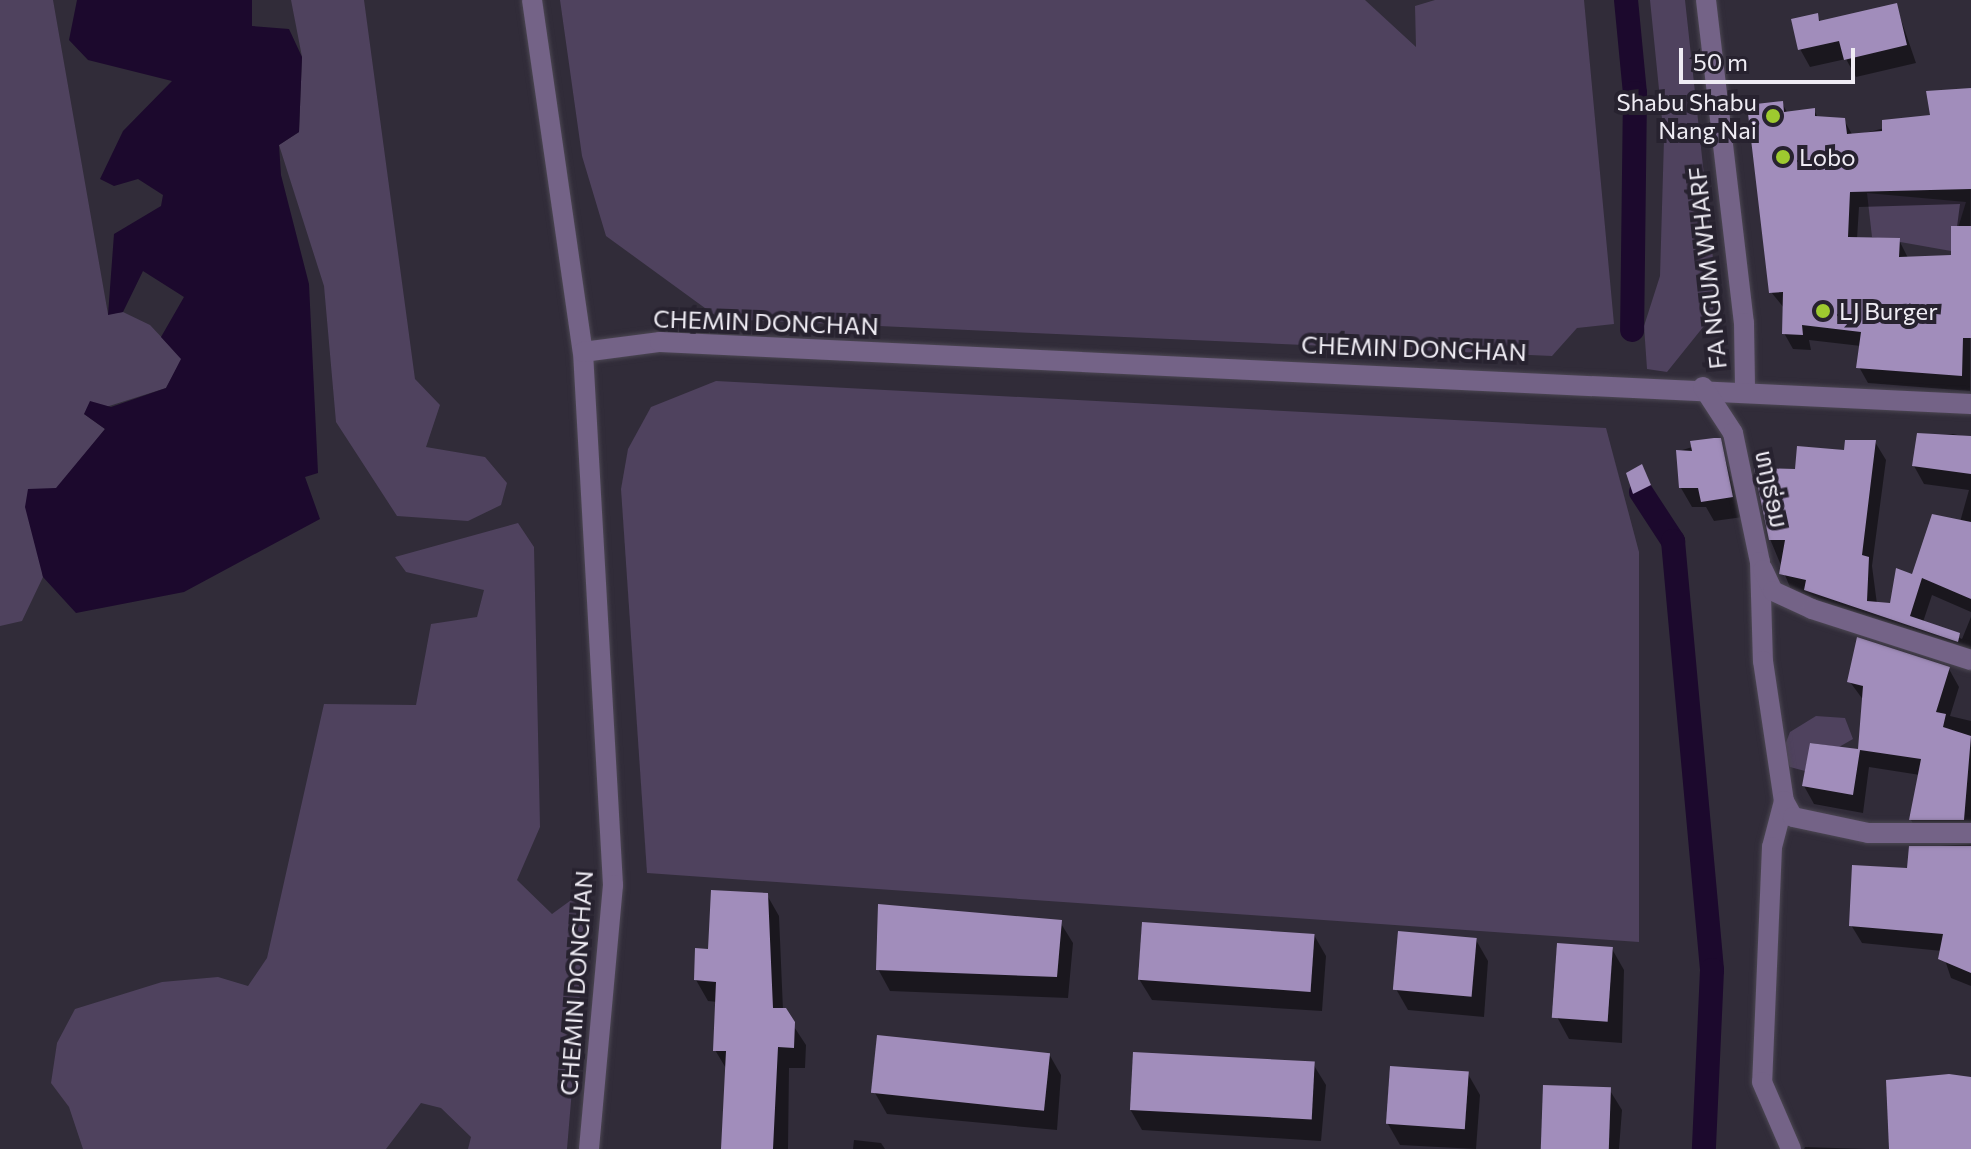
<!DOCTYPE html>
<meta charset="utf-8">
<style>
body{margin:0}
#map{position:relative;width:1971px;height:1149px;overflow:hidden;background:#312c39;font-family:Commissioner,"Noto Sans Lao",sans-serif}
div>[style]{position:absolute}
.green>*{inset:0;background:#4f425e}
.water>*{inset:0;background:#1c092d}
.shadow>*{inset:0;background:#0007}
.canal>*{height:24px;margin:-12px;padding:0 12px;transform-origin:12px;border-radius:12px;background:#1c092d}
.building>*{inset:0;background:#a18dbb;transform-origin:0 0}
.roads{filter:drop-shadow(0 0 2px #4c4753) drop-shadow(0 0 2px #4c4753)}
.minor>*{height:20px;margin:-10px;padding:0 10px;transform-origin:10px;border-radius:10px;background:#746387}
.dots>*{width:22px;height:22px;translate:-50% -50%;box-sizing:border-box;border:4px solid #27222f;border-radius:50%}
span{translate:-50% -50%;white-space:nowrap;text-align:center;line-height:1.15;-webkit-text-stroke:8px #27222f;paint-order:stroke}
.poi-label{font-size:24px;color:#efecf4}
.right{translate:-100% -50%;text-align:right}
.left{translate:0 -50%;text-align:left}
.street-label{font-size:24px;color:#efecf4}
.scale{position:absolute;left:1679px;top:48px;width:176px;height:36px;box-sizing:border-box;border:4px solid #efecf4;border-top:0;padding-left:10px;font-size:24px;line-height:28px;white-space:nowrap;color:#efecf4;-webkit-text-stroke:6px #27222f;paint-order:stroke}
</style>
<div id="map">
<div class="green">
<i style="clip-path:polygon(0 0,53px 0,108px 314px,123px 312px,150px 325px,182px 359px,166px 388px,84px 414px,105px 429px,33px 518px,43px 577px,22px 621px,0 626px)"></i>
<i style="clip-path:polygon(291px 0,364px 0,415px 379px,440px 405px,426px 447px,485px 457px,507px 483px,501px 505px,468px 521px,397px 516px,336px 422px,324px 286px,279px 145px,299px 132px,302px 57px)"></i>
<i style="clip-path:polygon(560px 0,1365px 0,1416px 47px,1415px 6px,1435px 0,1584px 0,1614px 324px,1577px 328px,1552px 356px,720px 319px,606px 236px,582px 156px)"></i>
<i style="clip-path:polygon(1650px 0,1685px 0,1716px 286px,1712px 316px,1667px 372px,1647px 369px,1644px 326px,1660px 276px,1664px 139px)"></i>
<i style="clip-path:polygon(1867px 193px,1966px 202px,1951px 251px,1872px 237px)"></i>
<i style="clip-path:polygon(716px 381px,1606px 428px,1639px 552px,1639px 942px,647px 873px,621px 489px,628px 449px,651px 407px)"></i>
<i style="clip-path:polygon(518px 523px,534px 547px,540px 827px,517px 880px,552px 914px,589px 887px,567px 1149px,468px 1149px,471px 1137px,441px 1108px,421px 1103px,386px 1149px,83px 1149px,69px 1107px,51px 1083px,57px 1043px,75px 1009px,162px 982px,218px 977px,248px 986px,267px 958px,324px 704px,416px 705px,431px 624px,477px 617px,484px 590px,406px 572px,395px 557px)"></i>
<i style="clip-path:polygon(1816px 716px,1845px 718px,1853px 739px,1839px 747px,1811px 743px,1805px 771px,1790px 767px,1783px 750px,1790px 732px)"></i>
</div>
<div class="water">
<i style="clip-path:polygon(77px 0,252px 0,252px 26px,289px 29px,302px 57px,299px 132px,279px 145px,281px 175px,309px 284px,318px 473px,305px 477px,320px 519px,184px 592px,76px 613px,43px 577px,25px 507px,28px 489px,56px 488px,105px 429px,84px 414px,90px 401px,111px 407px,166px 388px,181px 359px,161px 337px,184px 297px,143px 271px,123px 312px,108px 315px,114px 234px,161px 206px,163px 195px,138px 179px,114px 186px,100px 179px,123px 131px,172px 81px,88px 60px,69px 40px)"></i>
</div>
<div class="shadow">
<i style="clip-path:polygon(1896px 5px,1916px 63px,1856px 77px,1846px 59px,1810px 67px,1800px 49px,1816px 15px,1821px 22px)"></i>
<i style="clip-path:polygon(evenodd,1971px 91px,1970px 391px,1868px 383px,1859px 367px,1861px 346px,1809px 340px,1811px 350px,1793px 349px,1784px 333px,1784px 308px,1771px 292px,1782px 103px,1788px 114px,1814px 110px,1818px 118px,1844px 120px,1853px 136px,1932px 116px,1971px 91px,1960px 204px,1953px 257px,1908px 258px,1899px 240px,1857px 239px,1859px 207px,1960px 204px)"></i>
<i style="clip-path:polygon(1953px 434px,1971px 438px,1971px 612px,1932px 595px,1923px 622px,1962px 639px,1971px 617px,1971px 660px,1817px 608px,1810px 596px,1792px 592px,1770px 539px,1797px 471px,1875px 442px,1886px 460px,1872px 566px,1877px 604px,1892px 606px,1960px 522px,1969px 490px,1924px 484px,1914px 466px,1918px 435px)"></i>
<i style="clip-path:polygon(1719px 439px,1743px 517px,1714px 521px,1706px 507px,1692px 507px,1681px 488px,1679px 451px)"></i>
<i style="clip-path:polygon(1645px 473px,1653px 492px,1638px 499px,1635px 493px)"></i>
<i style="clip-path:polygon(1949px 669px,1959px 687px,1950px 716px,1971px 721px,1971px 838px,1921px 838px,1911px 820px,1920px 775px,1869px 767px,1863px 813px,1814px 804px,1804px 786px,1812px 745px,1860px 752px,1864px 701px,1850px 682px)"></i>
<i style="clip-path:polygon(1971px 844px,1971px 986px,1951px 978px,1942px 951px,1862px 943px,1851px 925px,1909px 870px,1911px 848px)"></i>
<i style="clip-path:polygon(767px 895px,779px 916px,783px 1010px,806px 1045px,805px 1068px,789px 1068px,788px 1149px,723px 1149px,727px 1070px,715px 1050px,718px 1002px,708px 1001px,696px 980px,710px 951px)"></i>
<i style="clip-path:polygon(1060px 922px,1073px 943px,1068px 998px,890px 991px,878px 969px)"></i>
<i style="clip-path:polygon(1314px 935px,1326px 956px,1322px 1011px,1152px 1000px,1139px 979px)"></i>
<i style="clip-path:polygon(1476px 940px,1488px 961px,1484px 1017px,1408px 1010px,1396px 989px)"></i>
<i style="clip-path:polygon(1612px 949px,1624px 970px,1622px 1043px,1569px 1039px,1557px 1017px)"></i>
<i style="clip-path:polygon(1049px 1054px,1061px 1075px,1057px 1130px,887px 1114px,875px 1093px)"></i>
<i style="clip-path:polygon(1313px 1064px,1326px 1085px,1321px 1141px,1142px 1130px,1130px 1109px)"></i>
<i style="clip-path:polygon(1468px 1074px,1480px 1095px,1476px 1149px,1400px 1145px,1388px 1124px)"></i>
<i style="clip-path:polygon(1609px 1089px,1622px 1110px,1619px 1149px,1543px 1149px)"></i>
<i style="clip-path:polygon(854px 1140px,881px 1143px,885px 1149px,853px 1149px)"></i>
<i style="clip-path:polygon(1805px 1147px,1866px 1149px,1804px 1149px)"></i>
</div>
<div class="canal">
<i style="left:1626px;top:0;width:93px;rotate:84.5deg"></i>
<i style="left:1635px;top:93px;width:237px;rotate:90.7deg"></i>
<i style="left:1641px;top:492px;width:59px;rotate:56.9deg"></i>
<i style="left:1673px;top:541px;width:431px;rotate:84.8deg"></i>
<i style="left:1712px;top:970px;width:179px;rotate:92.6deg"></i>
</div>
<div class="building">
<i style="clip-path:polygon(1897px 3px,1907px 45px,1844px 60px,1839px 41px,1798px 50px,1791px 19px,1818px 13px,1819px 21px)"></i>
<i style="clip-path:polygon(1971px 88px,1971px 189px,1850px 192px,1848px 237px,1900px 238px,1899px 257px,1951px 255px,1951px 226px,1971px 226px,1971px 338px,1963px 338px,1962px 376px,1856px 368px,1861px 332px,1802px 325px,1803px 335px,1782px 334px,1783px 292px,1769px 293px,1747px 105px,1783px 101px,1784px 112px,1815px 108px,1815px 116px,1845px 118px,1847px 134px,1882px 131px,1882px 120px,1930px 115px,1926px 91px)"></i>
<i style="clip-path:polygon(1917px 433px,1971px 436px,1971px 474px,1912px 466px)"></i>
<i style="clip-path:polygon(1714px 438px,1721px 438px,1733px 497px,1701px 502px,1698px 488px,1679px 488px,1676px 450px,1692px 451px,1690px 441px)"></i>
<i style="clip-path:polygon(1845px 440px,1876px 440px,1862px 555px,1869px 557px,1867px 601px,1890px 603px,1896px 568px,1912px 574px,1932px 514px,1971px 522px,1971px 599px,1922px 578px,1910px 616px,1960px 633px,1958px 642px,1804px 590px,1806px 580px,1779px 574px,1785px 540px,1769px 540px,1754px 468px,1795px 469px,1797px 446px,1844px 450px)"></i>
<i style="clip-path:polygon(1642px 464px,1651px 485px,1633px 494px,1626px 473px)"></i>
<i style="clip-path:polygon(1857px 637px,1950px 667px,1936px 712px,1946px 714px,1943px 727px,1971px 736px,1964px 820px,1909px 820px,1921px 759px,1860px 750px,1853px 795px,1802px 786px,1810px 743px,1858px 749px,1863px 686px,1847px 682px)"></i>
<i style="clip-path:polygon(1909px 846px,1971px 846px,1971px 973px,1938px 959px,1943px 934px,1849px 926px,1852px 865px,1907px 868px)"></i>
<i style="clip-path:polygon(711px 890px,768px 893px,773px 1008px,786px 1008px,795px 1022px,794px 1048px,778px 1047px,773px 1149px,721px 1149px,726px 1051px,713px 1051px,716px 982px,694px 980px,695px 948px,708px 949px)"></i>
<i style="clip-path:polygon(878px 904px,1062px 920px,1057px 977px,876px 970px)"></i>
<i style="left:1142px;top:922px;width:173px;height:58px;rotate:4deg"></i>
<i style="left:1398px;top:931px;width:79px;height:59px;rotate:5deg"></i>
<i style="left:1557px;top:943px;width:56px;height:75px;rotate:4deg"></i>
<i style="left:877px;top:1035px;width:174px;height:58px;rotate:6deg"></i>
<i style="left:1133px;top:1052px;width:182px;height:58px;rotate:3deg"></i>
<i style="left:1390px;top:1066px;width:79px;height:58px;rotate:4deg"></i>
<i style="clip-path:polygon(1949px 1074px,1971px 1077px,1971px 1149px,1889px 1149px,1886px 1080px)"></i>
<i style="left:1543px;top:1085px;width:68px;height:64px;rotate:2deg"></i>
</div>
<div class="roads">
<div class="minor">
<i style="left:532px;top:0;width:356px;rotate:81.8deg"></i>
<i style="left:583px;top:352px;width:534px;rotate:86.78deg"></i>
<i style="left:613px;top:885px;width:265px;rotate:95.2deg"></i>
<i style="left:1706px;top:0;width:325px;rotate:83.3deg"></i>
<i style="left:1744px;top:323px;width:65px;rotate:89.1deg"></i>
<i style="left:583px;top:352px;width:78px;rotate:-7.4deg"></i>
<i style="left:660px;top:342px;width:1312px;rotate:2.71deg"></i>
<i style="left:1703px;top:387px;width:55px;rotate:56.9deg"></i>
<i style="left:1733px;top:433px;width:132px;rotate:78.2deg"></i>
<i style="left:1760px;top:562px;width:99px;rotate:88.3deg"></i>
<i style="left:1763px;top:661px;width:142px;rotate:81.5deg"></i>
<i style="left:1784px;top:801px;width:48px;rotate:104.6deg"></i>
<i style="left:1772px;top:847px;width:235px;rotate:92.4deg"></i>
<i style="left:1762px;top:1082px;width:73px;rotate:66.6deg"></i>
<i style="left:1763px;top:570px;width:23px;rotate:65deg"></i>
<i style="left:1773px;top:591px;width:43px;rotate:24.8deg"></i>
<i style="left:1812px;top:609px;width:167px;rotate:17.8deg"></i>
<i style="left:1784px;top:801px;width:18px;rotate:61deg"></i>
<i style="left:1793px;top:817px;width:77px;rotate:12deg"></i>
<i style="left:1868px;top:833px;width:103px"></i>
</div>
</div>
<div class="dots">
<i style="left:1773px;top:116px;background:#9eca2f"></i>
<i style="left:1783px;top:157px;background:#9eca2f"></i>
<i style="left:1823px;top:311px;background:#9eca2f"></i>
</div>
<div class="poi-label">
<span class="right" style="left:1757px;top:116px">Shabu Shabu<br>Nang Nai</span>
<span class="left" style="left:1799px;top:157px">Lobo</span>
<span class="left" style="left:1839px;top:311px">LJ Burger</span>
</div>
<div class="street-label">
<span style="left:1707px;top:268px;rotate:-96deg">FA NGUM WHARF</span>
<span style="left:766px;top:322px;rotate:2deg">CHEMIN DONCHAN</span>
<span style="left:1414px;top:348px;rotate:2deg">CHEMIN DONCHAN</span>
<span style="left:1772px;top:489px;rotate:78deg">ທາງຮ່ອມ</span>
<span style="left:576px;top:983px;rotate:-86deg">CHEMIN DONCHAN</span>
</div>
<div class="scale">50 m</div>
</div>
